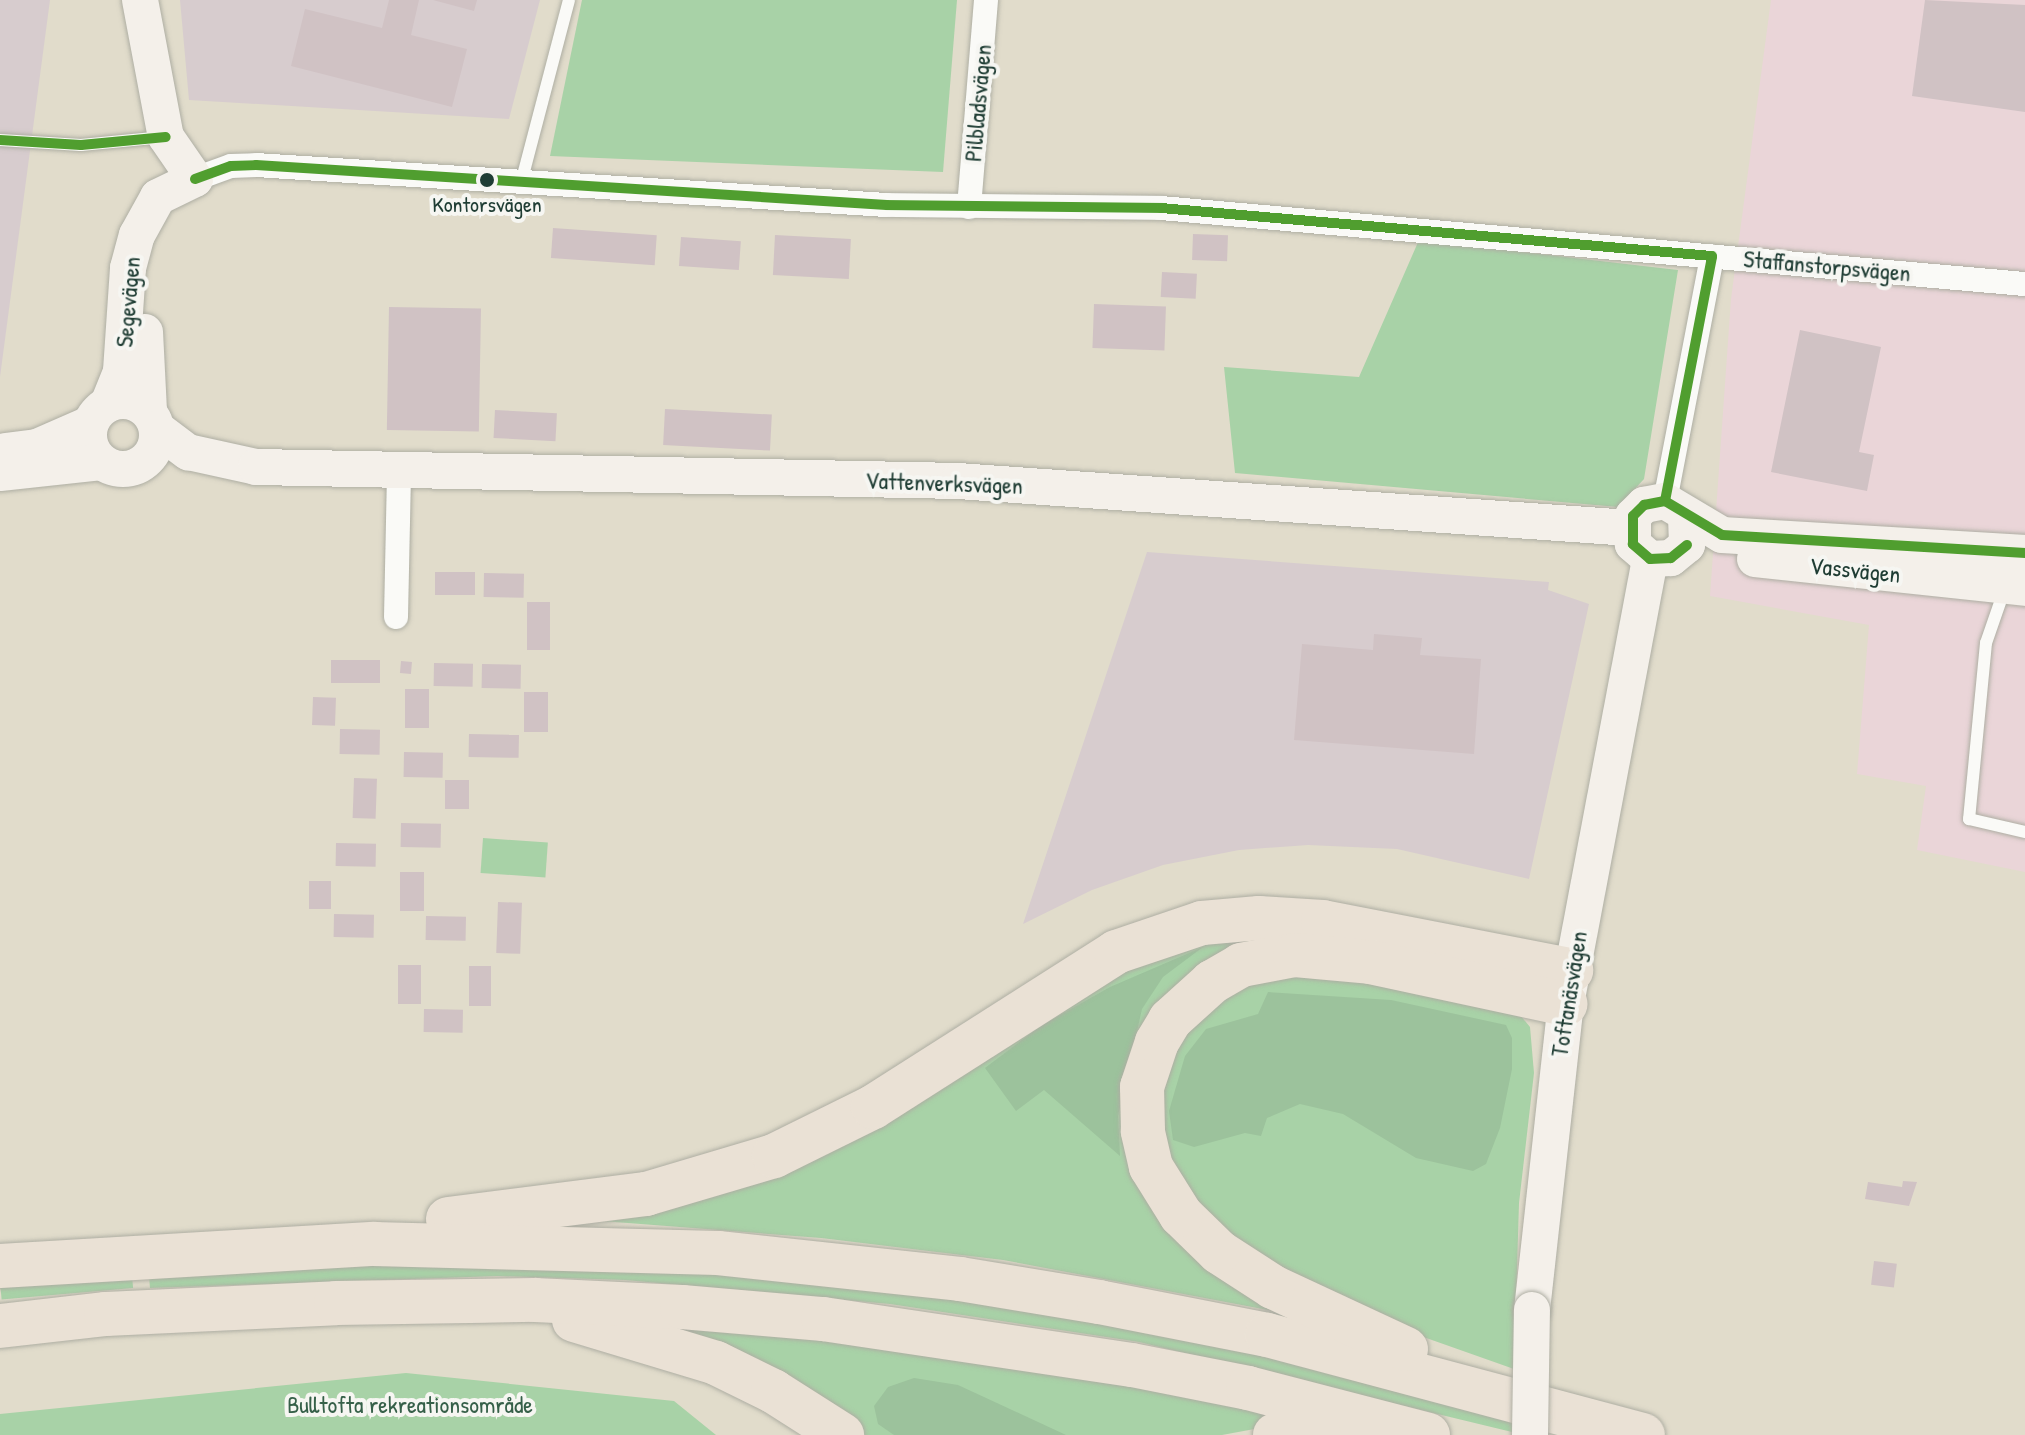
<!DOCTYPE html>
<meta charset="utf-8">
<style>
body{margin:0}
#map{position:relative;width:2025px;height:1435px;overflow:hidden;background:#e1dccb;font-family:"Patrick Hand",sans-serif}
div>[style]{position:absolute}
.built>*{inset:0;background:#ead5d8}
.industrial>*{inset:0;background:#d7ccce}
.green>*{inset:0;background:#a8d2a7;transform-origin:0 0}
.forest>*{inset:0;background:#9cc29c}
.building>*{inset:0;background:#d0c2c4;transform-origin:0 0}
.roads{filter:drop-shadow(0 0 2px #aeaea3) drop-shadow(0 0 2px #aeaea3)}
.lane>*{height:12px;margin:-6px;padding:0 6px;transform-origin:6px;border-radius:6px;background:#fafaf7}
.street>*{height:24px;margin:-12px;padding:0 12px;transform-origin:12px;border-radius:12px;background:#fafaf7}
.secondary>*{height:36px;margin:-18px;padding:0 18px;transform-origin:18px;border-radius:18px;background:#f4f0ea}
.secondary>.ring{margin:-18px;padding:0;box-sizing:content-box;background:none;border:36px solid #f4f0ea;border-radius:50%}
.highway>*{height:44px;margin:-22px;padding:0 22px;transform-origin:22px;border-radius:22px;background:#eae1d5}
.bridges{filter:drop-shadow(0 0 2px #aeaea3) drop-shadow(0 0 2px #aeaea3)}
.secondary-bridge>*{height:36px;margin:-18px;padding:0 18px;transform-origin:18px;border-radius:18px;background:#f4f0ea}
.bus-1>*{height:10px;margin:-5px;padding:0 5px;transform-origin:5px;border-radius:5px;background:#509e2f}
.dots>*{width:22px;height:22px;translate:-50% -50%;box-sizing:border-box;border:4px solid #f6f6f2;border-radius:50%}
span{translate:-50% -50%;white-space:nowrap;text-align:center;line-height:1.15;-webkit-text-stroke:8px #f6f6f2;paint-order:stroke}
.bus-label{font-size:22px;color:#1f3d34}
.street-label{font-size:24px;color:#1f3d34}
.park-label{font-size:24px;color:#366049}
</style>
<div id="map">
<div class="built">
<i style="clip-path:polygon(1771px 0,2025px 0,2025px 872px,1917px 850px,1926px 786px,1857px 774px,1869px 625px,1710px 596px,1731px 299px)"></i>
</div>
<div class="industrial">
<i style="clip-path:polygon(0 0,50px 0,0 377px)"></i>
<i style="clip-path:polygon(180px 0,540px 0,509px 119px,189px 100px)"></i>
<i style="clip-path:polygon(1147px 552px,1549px 582px,1548px 590px,1589px 604px,1529px 879px,1397px 849px,1308px 845px,1239px 850px,1163px 865px,1092px 890px,1023px 924px)"></i>
</div>
<div class="green">
<i style="clip-path:polygon(582px 0,957px 0,943px 172px,550px 156px)"></i>
<i style="clip-path:polygon(1419px 240px,1678px 270px,1644px 479px,1618px 507px,1235px 473px,1224px 367px,1359px 377px)"></i>
<i style="left:483px;top:838px;width:65px;height:35px;rotate:4deg"></i>
<i style="clip-path:polygon(1279px 928px,1223px 959px,1128px 1136px,1310px 1318px,1003px 1260px,821px 1238px,602px 1221px,1131px 957px)"></i>
<i style="clip-path:polygon(1292px 967px,1520px 1015px,1530px 1027px,1534px 1073px,1519px 1203px,1514px 1369px,1398px 1328px,1271px 1268px,1176px 1186px,1155px 1109px,1173px 1044px,1211px 998px)"></i>
<i style="clip-path:polygon(498px 1253px,1022px 1300px,1514px 1410px,1512px 1432px,1139px 1342px,890px 1304px,625px 1280px,498px 1276px,150px 1288px,148px 1265px)"></i>
<i style="left:131px;top:1264px;width:24px;height:132px;rotate:85deg"></i>
<i style="clip-path:polygon(656px 1315px,1247px 1399px,1281px 1424px,1222px 1435px,860px 1435px)"></i>
<i style="clip-path:polygon(406px 1373px,674px 1401px,716px 1435px,0 1435px,0 1414px)"></i>
</div>
<div class="forest">
<i style="clip-path:polygon(1203px 947px,1163px 977px,1142px 1009px,1118px 1116px,1120px 1156px,1044px 1090px,1016px 1111px,985px 1068px,1039px 1027px,1110px 987px)"></i>
<i style="clip-path:polygon(1268px 992px,1391px 1000px,1506px 1025px,1512px 1038px,1512px 1069px,1500px 1128px,1486px 1164px,1473px 1171px,1416px 1158px,1343px 1114px,1300px 1104px,1267px 1118px,1261px 1136px,1245px 1133px,1194px 1147px,1173px 1140px,1169px 1111px,1185px 1056px,1206px 1029px,1258px 1014px)"></i>
<i style="clip-path:polygon(914px 1378px,958px 1385px,1066px 1435px,894px 1435px,878px 1424px,874px 1406px,888px 1387px)"></i>
</div>
<div class="building">
<i style="clip-path:polygon(389px 0,419px 0,411px 35px,467px 49px,452px 107px,291px 66px,305px 9px,382px 28px)"></i>
<i style="clip-path:polygon(433px 0,477px 0,474px 11px)"></i>
<i style="clip-path:polygon(1925px 0,2025px 5px,2025px 112px,1912px 96px)"></i>
<i style="left:553px;top:228px;width:104px;height:30px;rotate:4deg"></i>
<i style="left:1193px;top:234px;width:35px;height:26px;rotate:2deg"></i>
<i style="left:775px;top:235px;width:76px;height:40px;rotate:3deg"></i>
<i style="left:681px;top:237px;width:60px;height:29px;rotate:4deg"></i>
<i style="left:1162px;top:272px;width:35px;height:25px;rotate:3deg"></i>
<i style="left:1094px;top:304px;width:72px;height:44px;rotate:2deg"></i>
<i style="left:389px;top:307px;width:92px;height:123px;rotate:1deg"></i>
<i style="clip-path:polygon(1800px 330px,1881px 347px,1859px 452px,1874px 455px,1867px 491px,1771px 472px)"></i>
<i style="left:665px;top:409px;width:107px;height:36px;rotate:3deg"></i>
<i style="left:495px;top:410px;width:62px;height:28px;rotate:3deg"></i>
<i style="left:435px;top:572px;width:40px;height:23px"></i>
<i style="left:484px;top:573px;width:40px;height:24px;rotate:1deg"></i>
<i style="left:527px;top:602px;width:23px;height:48px"></i>
<i style="clip-path:polygon(1374px 634px,1422px 638px,1420px 655px,1481px 659px,1474px 754px,1294px 740px,1302px 644px,1373px 650px)"></i>
<i style="left:331px;top:660px;width:49px;height:23px"></i>
<i style="left:401px;top:661px;width:11px;height:12px;rotate:5deg"></i>
<i style="left:434px;top:663px;width:39px;height:23px;rotate:1deg"></i>
<i style="left:482px;top:664px;width:39px;height:24px;rotate:1deg"></i>
<i style="left:405px;top:689px;width:24px;height:39px"></i>
<i style="left:524px;top:692px;width:24px;height:40px"></i>
<i style="left:313px;top:697px;width:23px;height:28px;rotate:2deg"></i>
<i style="left:340px;top:729px;width:40px;height:25px;rotate:1deg"></i>
<i style="left:469px;top:734px;width:50px;height:23px;rotate:1deg"></i>
<i style="left:404px;top:752px;width:39px;height:25px;rotate:1deg"></i>
<i style="left:354px;top:778px;width:23px;height:40px;rotate:2deg"></i>
<i style="left:445px;top:780px;width:24px;height:29px"></i>
<i style="left:401px;top:823px;width:40px;height:24px;rotate:1deg"></i>
<i style="left:336px;top:843px;width:40px;height:23px;rotate:1deg"></i>
<i style="left:400px;top:872px;width:24px;height:39px"></i>
<i style="left:309px;top:881px;width:22px;height:28px"></i>
<i style="left:498px;top:902px;width:24px;height:51px;rotate:2deg"></i>
<i style="left:334px;top:914px;width:40px;height:23px;rotate:1deg"></i>
<i style="left:426px;top:916px;width:40px;height:24px;rotate:1deg"></i>
<i style="left:398px;top:965px;width:23px;height:39px"></i>
<i style="left:469px;top:966px;width:22px;height:40px"></i>
<i style="left:424px;top:1009px;width:39px;height:23px;rotate:1deg"></i>
<i style="clip-path:polygon(1903px 1181px,1917px 1182px,1909px 1206px,1865px 1199px,1868px 1182px,1902px 1187px)"></i>
<i style="left:1874px;top:1261px;width:23px;height:24px;rotate:7deg"></i>
</div>
<div class="roads">
<div class="lane">
<i style="left:0;top:140px;width:81px;rotate:3.5deg"></i>
<i style="left:81px;top:145px;width:83px;rotate:-5.5deg"></i>
<i style="left:521px;top:183px;width:189px;rotate:-75.3deg"></i>
<i style="left:2004px;top:591px;width:55px;rotate:109.1deg"></i>
<i style="left:1986px;top:643px;width:177px;rotate:95.5deg"></i>
<i style="left:1969px;top:819px;width:57px;rotate:13.1deg"></i>
</div>
<div class="street">
<i style="left:195px;top:179px;width:38px;rotate:-20deg"></i>
<i style="left:231px;top:166px;width:25px;rotate:-2deg"></i>
<i style="left:256px;top:165px;width:632px;rotate:3.63deg"></i>
<i style="left:887px;top:205px;width:274px;rotate:0.6deg"></i>
<i style="left:1161px;top:208px;width:867px;rotate:5.03deg"></i>
<i style="left:969px;top:207px;width:208px;rotate:-85.3deg"></i>
<i style="left:1665px;top:501px;width:249px;rotate:-79.1deg"></i>
<i style="left:396px;top:617px;width:146px;rotate:-88.8deg"></i>
</div>
<div class="secondary">
<i style="left:140px;top:0;width:139px;rotate:79.3deg"></i>
<i style="left:166px;top:137px;width:51px;rotate:55.4deg"></i>
<i style="left:145px;top:332px;width:80px;rotate:87.1deg"></i>
<i class="ring" style="left:89px;top:401px;width:32px;height:32px"></i>
<i style="left:108px;top:404px;width:35px;rotate:-68deg"></i>
<i style="left:121px;top:371px;width:103px;rotate:-86.1deg"></i>
<i style="left:128px;top:268px;width:34px;rotate:-75deg"></i>
<i style="left:137px;top:235px;width:43px;rotate:-61.1deg"></i>
<i style="left:158px;top:197px;width:41px;rotate:-25.9deg"></i>
<i style="left:157px;top:429px;width:39px;rotate:37deg"></i>
<i style="left:188px;top:452px;width:70px;rotate:12.4deg"></i>
<i style="left:256px;top:467px;width:702px;rotate:1.14deg"></i>
<i style="left:958px;top:481px;width:674px;rotate:4deg"></i>
<i style="left:5px;top:451px;width:32px;rotate:-7deg"></i>
<i style="left:37px;top:447px;width:58px;rotate:-23.5deg"></i>
<i style="left:0;top:473px;width:102px;rotate:-6.2deg"></i>
<i style="left:1686px;top:516px;width:29px;rotate:88deg"></i>
<i style="left:1687px;top:545px;width:21px;rotate:141deg"></i>
<i style="left:1671px;top:558px;width:21px;rotate:177deg"></i>
<i style="left:1650px;top:559px;width:23px;rotate:-139deg"></i>
<i style="left:1633px;top:544px;width:28px;rotate:-90deg"></i>
<i style="left:1633px;top:516px;width:16px;rotate:-45deg"></i>
<i style="left:1644px;top:505px;width:21px;rotate:-11deg"></i>
<i style="left:1665px;top:501px;width:66px;rotate:30.8deg"></i>
<i style="left:1722px;top:535px;width:304px;rotate:3.4deg"></i>
<i style="left:1755px;top:559px;width:272px;rotate:6.1deg"></i>
<i style="left:1532px;top:1310px;width:308px;rotate:-83.7deg"></i>
<i style="left:1566px;top:1004px;width:453px;rotate:-79.3deg"></i>
</div>
<div class="highway">
<i style="left:448px;top:1219px;width:200px;rotate:-7.2deg"></i>
<i style="left:646px;top:1194px;width:134px;rotate:-16.5deg"></i>
<i style="left:774px;top:1156px;width:110px;rotate:-26.3deg"></i>
<i style="left:873px;top:1107px;width:288px;rotate:-32.5deg"></i>
<i style="left:1116px;top:952px;width:91px;rotate:-18.6deg"></i>
<i style="left:1202px;top:923px;width:57px;rotate:-5deg"></i>
<i style="left:1259px;top:918px;width:64px;rotate:3.6deg"></i>
<i style="left:1323px;top:922px;width:253px;rotate:11deg"></i>
<i style="left:0;top:1266px;width:375px;rotate:-3.4deg"></i>
<i style="left:374px;top:1244px;width:344px;rotate:1.5deg"></i>
<i style="left:718px;top:1253px;width:243px;rotate:6.1deg"></i>
<i style="left:960px;top:1279px;width:141px;rotate:9.4deg"></i>
<i style="left:1099px;top:1302px;width:171px;rotate:11.1deg"></i>
<i style="left:1267px;top:1335px;width:389px;rotate:14.9deg"></i>
<i style="left:574px;top:1320px;width:148px;rotate:16.8deg"></i>
<i style="left:716px;top:1363px;width:64px;rotate:26.2deg"></i>
<i style="left:773px;top:1391px;width:82px;rotate:32.5deg"></i>
<i style="left:0;top:1326px;width:107px;rotate:-6.5deg"></i>
<i style="left:106px;top:1314px;width:230px;rotate:-2.7deg"></i>
<i style="left:336px;top:1303px;width:199px;rotate:-0.9deg"></i>
<i style="left:535px;top:1300px;width:147px;rotate:2.7deg"></i>
<i style="left:682px;top:1307px;width:142px;rotate:4.9deg"></i>
<i style="left:823px;top:1319px;width:312px;rotate:8.5deg"></i>
<i style="left:1132px;top:1365px;width:118px;rotate:11.2deg"></i>
<i style="left:1248px;top:1388px;width:186px;rotate:14.6deg"></i>
<i style="left:1406px;top:1349px;width:147px;rotate:-155deg"></i>
<i style="left:1273px;top:1287px;width:64px;rotate:-147.1deg"></i>
<i style="left:1219px;top:1252px;width:53px;rotate:-135.8deg"></i>
<i style="left:1181px;top:1215px;width:57px;rotate:-122deg"></i>
<i style="left:1151px;top:1167px;width:37px;rotate:-103deg"></i>
<i style="left:1143px;top:1131px;width:44px;rotate:-91.3deg"></i>
<i style="left:1142px;top:1087px;width:47px;rotate:-71.6deg"></i>
<i style="left:1157px;top:1042px;width:26px;rotate:-59deg"></i>
<i style="left:1170px;top:1020px;width:57px;rotate:-42.1deg"></i>
<i style="left:1212px;top:982px;width:34px;rotate:-30deg"></i>
<i style="left:1241px;top:965px;width:55px;rotate:-10.5deg"></i>
<i style="left:1295px;top:955px;width:75px;rotate:5.3deg"></i>
<i style="left:1370px;top:962px;width:200px;rotate:12.1deg"></i>
<i style="left:1275px;top:1435px;width:44px"></i>
</div>
</div>
<div class="bridges">
<div class="secondary-bridge">
<i style="left:1530px;top:1435px;width:125px;rotate:-89.1deg"></i>
</div>
</div>
<div class="bus-1">
<i style="left:0;top:140px;width:81px;rotate:3.5deg"></i>
<i style="left:81px;top:145px;width:85px;rotate:-5.4deg"></i>
<i style="left:195px;top:179px;width:38px;rotate:-20deg"></i>
<i style="left:231px;top:166px;width:25px;rotate:-2deg"></i>
<i style="left:256px;top:165px;width:632px;rotate:3.63deg"></i>
<i style="left:887px;top:205px;width:274px;rotate:0.6deg"></i>
<i style="left:1161px;top:208px;width:553px;rotate:4.98deg"></i>
<i style="left:1665px;top:501px;width:249px;rotate:-79.1deg"></i>
<i style="left:1687px;top:545px;width:21px;rotate:141deg"></i>
<i style="left:1671px;top:558px;width:21px;rotate:177deg"></i>
<i style="left:1650px;top:559px;width:23px;rotate:-139deg"></i>
<i style="left:1633px;top:544px;width:28px;rotate:-90deg"></i>
<i style="left:1633px;top:516px;width:16px;rotate:-45deg"></i>
<i style="left:1644px;top:505px;width:21px;rotate:-11deg"></i>
<i style="left:1665px;top:501px;width:66px;rotate:30.8deg"></i>
<i style="left:1722px;top:535px;width:304px;rotate:3.4deg"></i>
</div>
<div class="dots">
<i style="left:487px;top:180px;background:#1f3d34"></i>
</div>
<div class="bus-label">
<span style="left:487px;top:205px">Kontorsvägen</span>
</div>
<div class="street-label">
<span style="left:978px;top:103px;rotate:-85deg">Pilbladsvägen</span>
<span style="left:1827px;top:266px;rotate:5deg">Staffanstorpsvägen</span>
<span style="left:128px;top:302px;rotate:-85deg">Segevägen</span>
<span style="left:944px;top:483px;rotate:2deg">Vattenverksvägen</span>
<span style="left:1855px;top:570px;rotate:6deg">Vassvägen</span>
<span style="left:1569px;top:994px;rotate:-81deg">Toftanäsvägen</span>
</div>
<div class="park-label">
<span style="left:410px;top:1405px">Bulltofta rekreationsområde</span>
</div>
</div>
